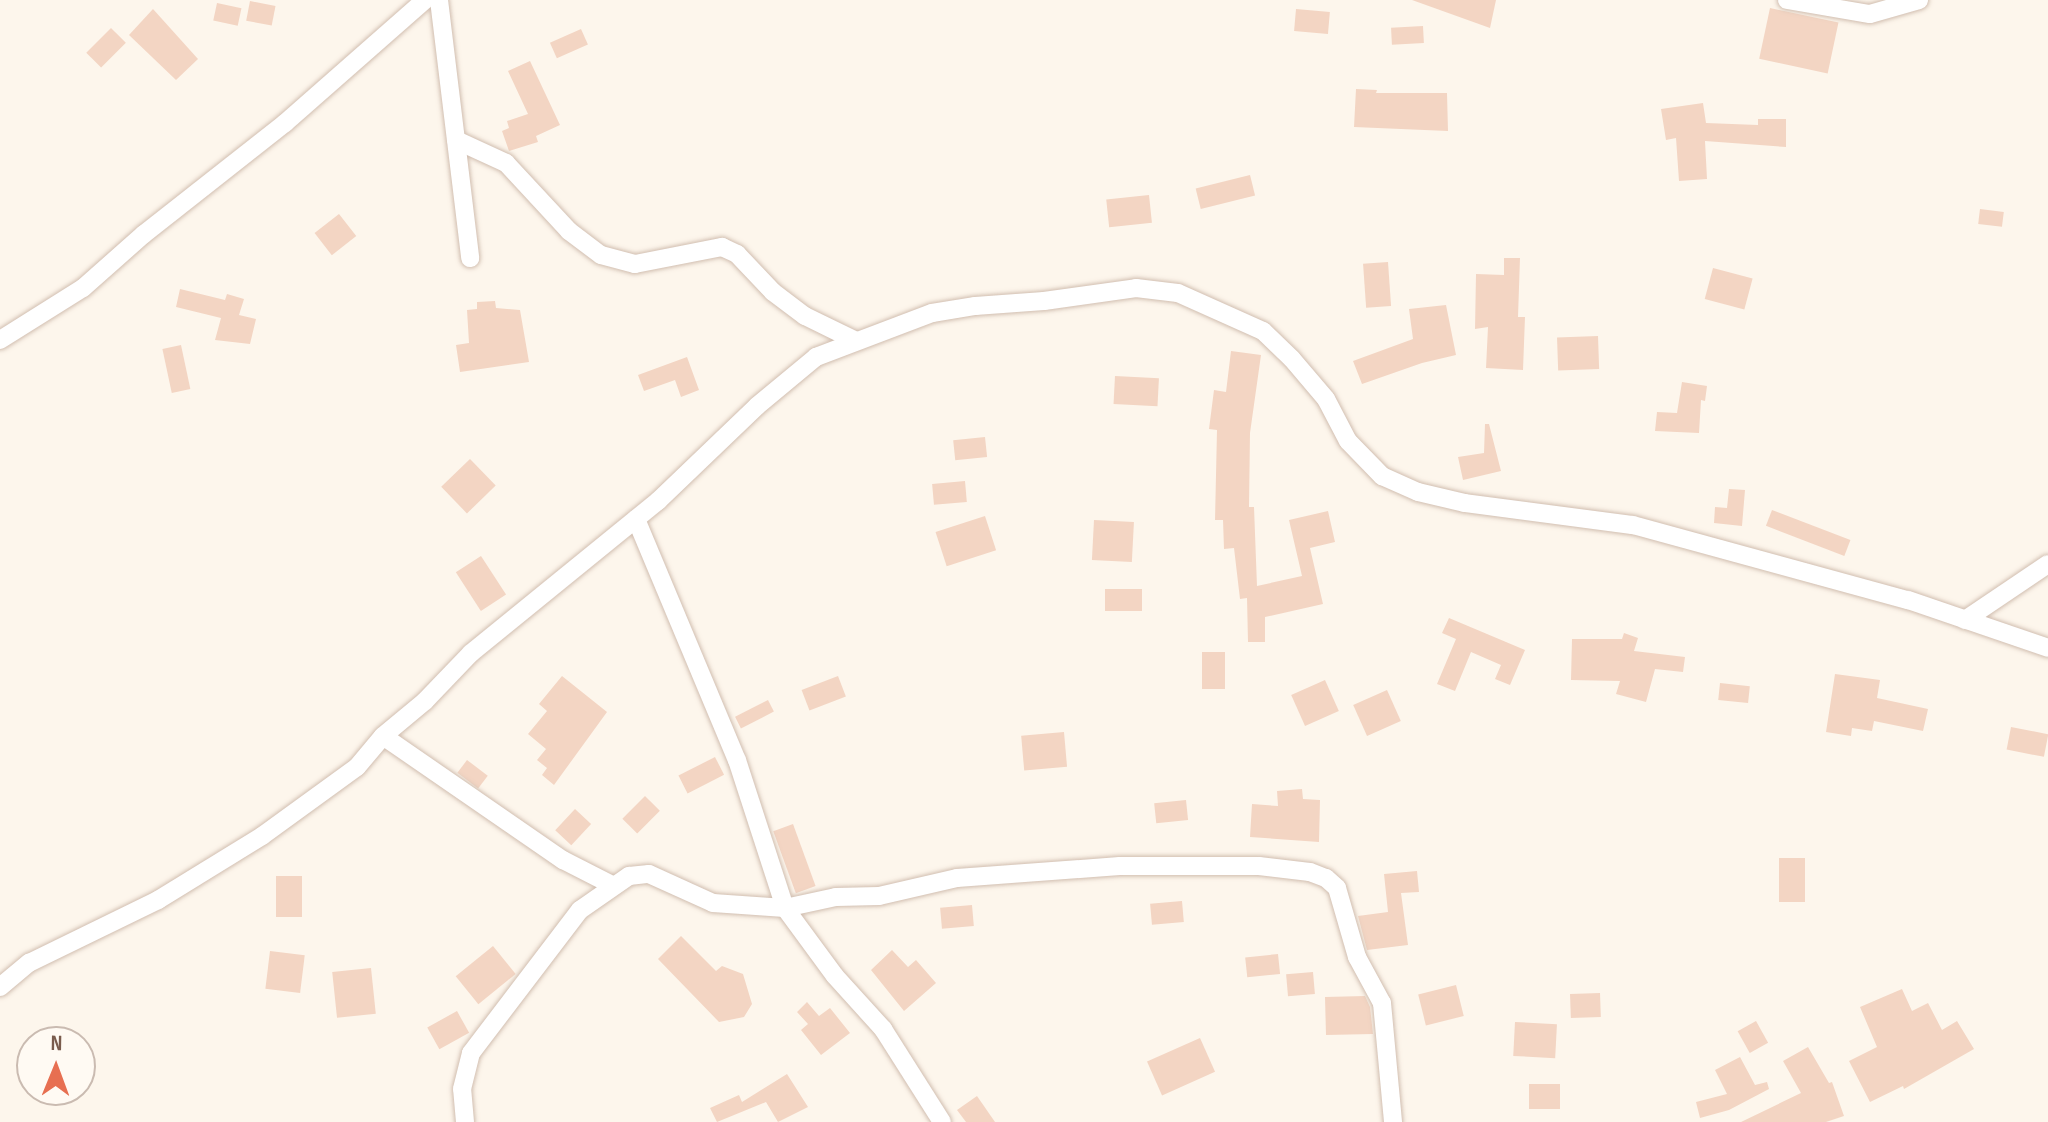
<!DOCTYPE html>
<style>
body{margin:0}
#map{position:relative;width:2048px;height:1122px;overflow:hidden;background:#fdf6ec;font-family:"Sofia Sans Condensed",sans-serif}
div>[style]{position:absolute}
.building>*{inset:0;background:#f3d5c3;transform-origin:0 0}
.roads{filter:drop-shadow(0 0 2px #d1beb0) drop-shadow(0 0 2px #d1beb0)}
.street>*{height:18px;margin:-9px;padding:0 9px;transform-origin:9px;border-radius:9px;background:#fff}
span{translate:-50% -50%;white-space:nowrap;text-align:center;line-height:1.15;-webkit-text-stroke:7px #fffaf3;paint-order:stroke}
.north{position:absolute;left:16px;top:1026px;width:80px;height:80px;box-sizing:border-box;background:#fffaf3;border:2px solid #cabbb1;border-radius:50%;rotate:1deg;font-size:22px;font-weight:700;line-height:32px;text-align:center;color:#7a5c4d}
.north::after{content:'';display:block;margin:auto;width:28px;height:36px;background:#e76f51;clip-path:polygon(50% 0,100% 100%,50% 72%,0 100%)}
</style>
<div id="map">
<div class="building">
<i style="clip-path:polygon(1412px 0,1496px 0,1490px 28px)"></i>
<i style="left:250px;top:1px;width:26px;height:20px;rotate:11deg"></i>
<i style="left:217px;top:3px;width:25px;height:18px;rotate:12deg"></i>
<i style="left:1770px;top:8px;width:70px;height:52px;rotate:12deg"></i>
<i style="clip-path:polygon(153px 9px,198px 59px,176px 80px,129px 35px)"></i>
<i style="left:1296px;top:9px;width:34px;height:22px;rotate:5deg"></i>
<i style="left:1423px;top:26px;width:17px;height:32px;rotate:87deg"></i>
<i style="left:111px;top:28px;width:21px;height:35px;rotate:45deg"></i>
<i style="left:581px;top:29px;width:17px;height:34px;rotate:66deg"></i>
<i style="clip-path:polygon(530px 61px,560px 125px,536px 136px,538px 142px,509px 151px,502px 131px,509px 128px,507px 121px,528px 114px,508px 71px)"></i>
<i style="clip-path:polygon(1356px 89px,1377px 90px,1376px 93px,1447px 93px,1448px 131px,1354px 127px)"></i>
<i style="clip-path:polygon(1703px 103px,1706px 123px,1758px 125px,1758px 119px,1786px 119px,1786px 147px,1705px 141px,1707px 179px,1679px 181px,1676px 138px,1666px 140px,1661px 109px)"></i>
<i style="left:1250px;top:175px;width:21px;height:56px;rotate:76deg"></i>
<i style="left:1149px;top:195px;width:28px;height:43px;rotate:84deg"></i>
<i style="left:1980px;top:209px;width:24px;height:15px;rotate:7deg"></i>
<i style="left:339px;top:214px;width:28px;height:31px;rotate:52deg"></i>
<i style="clip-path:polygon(1504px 258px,1520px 258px,1518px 317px,1525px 317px,1523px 370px,1486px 368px,1488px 327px,1475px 329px,1476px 274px,1504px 275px)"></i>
<i style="left:1388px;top:262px;width:44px;height:25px;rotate:86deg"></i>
<i style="left:1713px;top:268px;width:41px;height:32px;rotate:15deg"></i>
<i style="clip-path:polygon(180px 289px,225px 300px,227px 294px,244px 299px,239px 315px,256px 319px,250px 344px,215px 340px,221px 318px,176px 307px)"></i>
<i style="clip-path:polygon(495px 301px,496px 308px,520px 310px,529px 362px,460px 372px,456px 345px,469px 343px,467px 310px,477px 309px,477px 302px)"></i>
<i style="clip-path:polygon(1446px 305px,1456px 355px,1422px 363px,1362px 384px,1353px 361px,1413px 339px,1409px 309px)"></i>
<i style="left:1598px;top:336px;width:33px;height:41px;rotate:88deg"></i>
<i style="left:181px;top:345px;width:45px;height:19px;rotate:78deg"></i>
<i style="clip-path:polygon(1231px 351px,1261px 355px,1250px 433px,1249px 507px,1254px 507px,1257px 586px,1302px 576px,1289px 520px,1328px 511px,1335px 542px,1310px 548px,1323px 604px,1265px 617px,1265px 642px,1248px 642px,1247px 598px,1240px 599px,1234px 548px,1224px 549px,1223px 520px,1215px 520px,1217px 430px,1209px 429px,1214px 390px,1226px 392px)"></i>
<i style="clip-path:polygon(687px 357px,699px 390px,681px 397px,675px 380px,644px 391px,638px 375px)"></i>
<i style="left:1115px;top:376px;width:44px;height:28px;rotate:3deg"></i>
<i style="clip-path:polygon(1682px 382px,1707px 386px,1705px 401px,1701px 400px,1699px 433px,1655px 431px,1657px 412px,1677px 413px)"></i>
<i style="clip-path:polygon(1485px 424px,1489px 424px,1501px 471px,1463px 480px,1458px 457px,1484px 453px)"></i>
<i style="left:985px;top:437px;width:20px;height:32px;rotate:84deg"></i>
<i style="left:470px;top:459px;width:37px;height:40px;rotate:46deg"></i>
<i style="left:965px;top:481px;width:21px;height:33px;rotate:85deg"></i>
<i style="clip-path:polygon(1729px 489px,1745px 490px,1742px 526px,1714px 523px,1715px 507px,1727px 508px)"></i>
<i style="left:1772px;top:510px;width:84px;height:17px;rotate:21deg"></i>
<i style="left:985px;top:516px;width:36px;height:52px;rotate:72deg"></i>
<i style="left:1094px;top:520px;width:40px;height:40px;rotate:3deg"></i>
<i style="left:481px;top:556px;width:46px;height:30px;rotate:57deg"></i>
<i style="left:1142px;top:589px;width:22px;height:37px;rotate:90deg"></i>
<i style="clip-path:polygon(1449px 618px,1525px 650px,1510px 685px,1495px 679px,1501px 665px,1471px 652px,1455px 691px,1437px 684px,1456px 639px,1442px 633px)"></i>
<i style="clip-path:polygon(1624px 633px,1638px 638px,1634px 651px,1685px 657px,1683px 672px,1655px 669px,1646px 702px,1616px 694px,1620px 681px,1571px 680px,1572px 639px,1622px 639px)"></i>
<i style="left:1202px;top:652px;width:23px;height:37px"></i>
<i style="clip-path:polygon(1835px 674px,1880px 680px,1877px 698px,1928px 709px,1923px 731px,1874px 721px,1872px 731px,1852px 728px,1851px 736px,1826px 732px)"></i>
<i style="clip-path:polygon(562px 676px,607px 712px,554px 785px,542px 775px,547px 768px,537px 760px,546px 749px,528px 734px,547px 711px,539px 704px)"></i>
<i style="left:838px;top:676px;width:22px;height:39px;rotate:69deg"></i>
<i style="left:1325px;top:680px;width:34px;height:37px;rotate:66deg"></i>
<i style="left:1720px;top:683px;width:30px;height:17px;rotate:6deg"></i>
<i style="left:1387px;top:690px;width:34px;height:37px;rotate:66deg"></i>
<i style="left:768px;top:700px;width:13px;height:37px;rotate:63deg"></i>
<i style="left:2011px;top:727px;width:38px;height:23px;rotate:11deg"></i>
<i style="left:1064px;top:732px;width:35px;height:43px;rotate:85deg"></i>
<i style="left:715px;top:757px;width:20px;height:41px;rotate:63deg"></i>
<i style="left:467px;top:760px;width:26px;height:16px;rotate:37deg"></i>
<i style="clip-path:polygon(1302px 789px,1303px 799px,1320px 800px,1319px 842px,1250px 837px,1252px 804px,1278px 806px,1277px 791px)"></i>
<i style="left:645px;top:796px;width:21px;height:32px;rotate:45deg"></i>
<i style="left:1186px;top:800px;width:20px;height:32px;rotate:84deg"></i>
<i style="left:575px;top:809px;width:22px;height:29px;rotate:43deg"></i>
<i style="left:793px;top:824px;width:66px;height:21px;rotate:70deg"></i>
<i style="left:1779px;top:858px;width:26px;height:44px"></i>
<i style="clip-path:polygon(1417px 871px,1419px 892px,1401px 893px,1408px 945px,1367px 950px,1358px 916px,1388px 912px,1384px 874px)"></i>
<i style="left:276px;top:876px;width:26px;height:41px"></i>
<i style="left:1182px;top:901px;width:21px;height:32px;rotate:85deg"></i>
<i style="left:972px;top:905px;width:21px;height:32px;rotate:85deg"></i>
<i style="clip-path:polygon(681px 936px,716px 971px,722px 966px,743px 974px,752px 1004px,744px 1017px,719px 1022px,658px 959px)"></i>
<i style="left:493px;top:946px;width:36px;height:48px;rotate:51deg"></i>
<i style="clip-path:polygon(892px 950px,908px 967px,916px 960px,936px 983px,904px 1011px,871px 970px)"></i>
<i style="left:270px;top:951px;width:35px;height:38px;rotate:7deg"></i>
<i style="left:1278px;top:954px;width:20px;height:33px;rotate:84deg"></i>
<i style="left:371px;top:968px;width:46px;height:39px;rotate:84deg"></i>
<i style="left:1313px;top:972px;width:22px;height:27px;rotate:85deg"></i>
<i style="left:1456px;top:985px;width:32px;height:39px;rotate:76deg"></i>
<i style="clip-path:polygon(1902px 989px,1912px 1011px,1928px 1003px,1942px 1030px,1957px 1021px,1974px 1049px,1904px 1089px,1903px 1086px,1870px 1102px,1849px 1061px,1877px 1047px,1860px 1007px)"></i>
<i style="left:1600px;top:993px;width:24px;height:30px;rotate:88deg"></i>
<i style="clip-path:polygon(1365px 996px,1370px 1007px,1373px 1034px,1326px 1035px,1325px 997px)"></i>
<i style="clip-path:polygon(807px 1002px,819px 1016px,830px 1008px,850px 1033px,821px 1055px,801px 1030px,808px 1024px,797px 1012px)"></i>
<i style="left:457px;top:1011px;width:25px;height:34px;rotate:61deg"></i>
<i style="left:1756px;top:1021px;width:25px;height:21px;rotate:61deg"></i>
<i style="left:1515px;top:1022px;width:42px;height:34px;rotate:3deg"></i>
<i style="left:1200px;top:1038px;width:37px;height:58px;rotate:66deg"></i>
<i style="clip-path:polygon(1808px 1047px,1829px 1083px,1832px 1082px,1844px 1116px,1826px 1122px,1741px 1122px,1801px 1093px,1783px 1061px)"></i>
<i style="clip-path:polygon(1740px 1057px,1755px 1085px,1767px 1082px,1769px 1089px,1729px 1110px,1700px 1118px,1696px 1102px,1727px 1094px,1715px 1070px)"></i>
<i style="clip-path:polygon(787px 1074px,808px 1107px,778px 1122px,766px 1102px,717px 1122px,710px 1108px,739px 1095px,742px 1102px)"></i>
<i style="left:1560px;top:1084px;width:25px;height:31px;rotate:90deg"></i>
<i style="clip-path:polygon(977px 1096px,995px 1122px,966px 1122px,957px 1110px)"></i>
</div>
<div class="roads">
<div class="street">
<i style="left:439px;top:0;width:260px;rotate:83.1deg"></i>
<i style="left:1787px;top:0;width:84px;rotate:9.6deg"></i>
<i style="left:1870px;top:14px;width:51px;rotate:-15.9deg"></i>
<i style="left:456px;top:140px;width:55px;rotate:24.7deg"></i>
<i style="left:506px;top:163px;width:93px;rotate:47.2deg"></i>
<i style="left:569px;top:231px;width:40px;rotate:37deg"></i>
<i style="left:601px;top:255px;width:35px;rotate:15deg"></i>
<i style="left:635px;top:264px;width:89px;rotate:-11.1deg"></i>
<i style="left:722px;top:247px;width:17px;rotate:25deg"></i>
<i style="left:737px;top:254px;width:52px;rotate:46.5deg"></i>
<i style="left:773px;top:292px;width:40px;rotate:37deg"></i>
<i style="left:805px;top:316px;width:55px;rotate:26.1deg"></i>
<i style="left:0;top:340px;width:98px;rotate:-32.1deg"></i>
<i style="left:83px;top:288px;width:81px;rotate:-41.5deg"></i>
<i style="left:144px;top:234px;width:179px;rotate:-38.2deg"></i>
<i style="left:285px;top:123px;width:186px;rotate:-41.3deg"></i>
<i style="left:636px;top:519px;width:261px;rotate:67.3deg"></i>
<i style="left:737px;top:760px;width:156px;rotate:72deg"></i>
<i style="left:785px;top:908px;width:84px;rotate:53.7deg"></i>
<i style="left:835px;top:976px;width:72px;rotate:47.8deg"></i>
<i style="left:883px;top:1029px;width:110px;rotate:57.6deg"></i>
<i style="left:1965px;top:620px;width:100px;rotate:-34deg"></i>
<i style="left:383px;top:736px;width:219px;rotate:34.6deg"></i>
<i style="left:563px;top:860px;width:55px;rotate:27deg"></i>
<i style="left:0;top:987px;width:38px;rotate:-40deg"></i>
<i style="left:29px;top:963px;width:144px;rotate:-26deg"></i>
<i style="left:158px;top:900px;width:122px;rotate:-31.6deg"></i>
<i style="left:262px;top:836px;width:117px;rotate:-36deg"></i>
<i style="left:357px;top:767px;width:40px;rotate:-50deg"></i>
<i style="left:383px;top:736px;width:55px;rotate:-39.8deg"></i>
<i style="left:425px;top:701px;width:66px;rotate:-46.2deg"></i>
<i style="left:471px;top:653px;width:241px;rotate:-39.1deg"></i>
<i style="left:658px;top:501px;width:137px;rotate:-43.8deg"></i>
<i style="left:757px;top:406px;width:77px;rotate:-39.7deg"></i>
<i style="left:816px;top:357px;width:124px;rotate:-20.8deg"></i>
<i style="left:932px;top:313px;width:44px;rotate:-9.2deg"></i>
<i style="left:975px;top:306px;width:69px;rotate:-4.1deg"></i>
<i style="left:1044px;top:301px;width:93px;rotate:-8deg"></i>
<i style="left:1136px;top:288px;width:42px;rotate:6.8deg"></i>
<i style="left:1178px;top:293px;width:93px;rotate:24.1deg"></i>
<i style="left:1263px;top:331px;width:40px;rotate:44deg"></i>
<i style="left:1292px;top:359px;width:52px;rotate:49.6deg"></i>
<i style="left:1326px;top:399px;width:47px;rotate:62.4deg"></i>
<i style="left:1348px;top:441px;width:49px;rotate:45.8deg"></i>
<i style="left:1382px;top:476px;width:39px;rotate:24deg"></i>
<i style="left:1418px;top:492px;width:48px;rotate:13.2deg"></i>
<i style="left:1465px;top:503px;width:169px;rotate:7.5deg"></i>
<i style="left:1633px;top:525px;width:285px;rotate:15.3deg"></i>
<i style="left:1908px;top:600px;width:148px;rotate:18.9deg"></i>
<i style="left:465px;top:1122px;width:33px;rotate:-95deg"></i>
<i style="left:462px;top:1089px;width:37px;rotate:-76deg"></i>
<i style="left:471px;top:1053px;width:180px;rotate:-52.7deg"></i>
<i style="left:580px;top:910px;width:60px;rotate:-34.8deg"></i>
<i style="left:629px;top:876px;width:20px;rotate:-6deg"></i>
<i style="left:649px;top:874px;width:70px;rotate:24.4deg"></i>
<i style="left:713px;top:903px;width:72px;rotate:4deg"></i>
<i style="left:785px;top:908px;width:52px;rotate:-12.2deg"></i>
<i style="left:836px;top:897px;width:43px;rotate:-1.3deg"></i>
<i style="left:879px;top:896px;width:80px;rotate:-13deg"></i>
<i style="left:957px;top:878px;width:163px;rotate:-4.2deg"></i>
<i style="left:1120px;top:866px;width:139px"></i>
<i style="left:1259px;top:866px;width:51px;rotate:6.7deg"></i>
<i style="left:1310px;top:872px;width:17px;rotate:21deg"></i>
<i style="left:1326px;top:878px;width:15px;rotate:42deg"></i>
<i style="left:1337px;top:888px;width:72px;rotate:73.8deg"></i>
<i style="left:1357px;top:957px;width:52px;rotate:61.5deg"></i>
<i style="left:1382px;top:1003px;width:120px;rotate:84.7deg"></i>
</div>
</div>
<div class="north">N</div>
</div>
